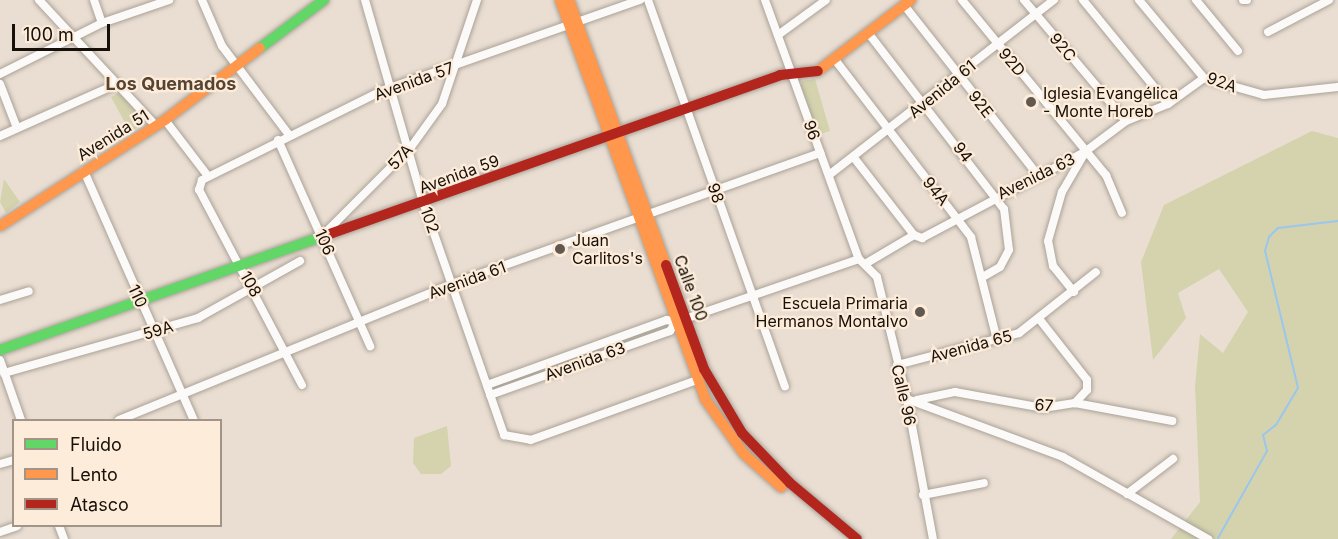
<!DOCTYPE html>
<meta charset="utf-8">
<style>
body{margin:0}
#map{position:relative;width:1338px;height:539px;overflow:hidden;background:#eaded2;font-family:Inter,sans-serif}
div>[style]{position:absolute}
.green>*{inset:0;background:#d4d3ae}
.stream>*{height:2px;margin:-1px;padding:0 1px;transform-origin:1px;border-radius:1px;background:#9bc6ed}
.roads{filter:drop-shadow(0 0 2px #aaa298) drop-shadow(0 0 2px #aaa298)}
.street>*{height:8px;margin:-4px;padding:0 4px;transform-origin:4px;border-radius:4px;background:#fcfaf8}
.fast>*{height:10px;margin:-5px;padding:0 5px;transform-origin:5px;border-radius:5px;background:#63d668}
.slow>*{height:10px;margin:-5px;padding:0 5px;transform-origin:5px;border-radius:5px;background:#ff974d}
.jam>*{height:10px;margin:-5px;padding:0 5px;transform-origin:5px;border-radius:5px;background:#b3261e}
.dots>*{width:16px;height:16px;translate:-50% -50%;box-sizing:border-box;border:3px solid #feecda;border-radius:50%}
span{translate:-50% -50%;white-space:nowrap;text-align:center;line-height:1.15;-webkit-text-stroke:4.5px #feecda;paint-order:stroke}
.street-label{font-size:16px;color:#171008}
.poi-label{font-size:16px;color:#171008}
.left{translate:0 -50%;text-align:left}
.right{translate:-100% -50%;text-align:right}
.neighbourhood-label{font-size:18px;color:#564431;font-weight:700}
.legend{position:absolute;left:12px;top:419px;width:210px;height:108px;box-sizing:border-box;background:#feecda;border:2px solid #a29486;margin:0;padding:8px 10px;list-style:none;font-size:18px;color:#171008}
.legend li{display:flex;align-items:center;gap:12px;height:30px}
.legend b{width:30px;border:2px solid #a29486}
.scale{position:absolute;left:12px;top:24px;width:98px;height:27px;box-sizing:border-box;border:3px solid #171008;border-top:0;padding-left:8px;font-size:18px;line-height:21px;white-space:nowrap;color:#171008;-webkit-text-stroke:4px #feecda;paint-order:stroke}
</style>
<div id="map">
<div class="green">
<i style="clip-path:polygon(815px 79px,830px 131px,818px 135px,801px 86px,802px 81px)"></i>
<i style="clip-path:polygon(119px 93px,146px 122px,130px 132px,111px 97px)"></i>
<i style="clip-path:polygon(1312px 131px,1338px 138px,1338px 539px,1171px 539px,1200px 502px,1195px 386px,1200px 334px,1223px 353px,1248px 312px,1219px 269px,1178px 293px,1186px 318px,1153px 360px,1141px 262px,1164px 205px)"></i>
<i style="clip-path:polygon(4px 179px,20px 202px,6px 213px,0 202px)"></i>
<i style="clip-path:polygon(668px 322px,672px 324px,669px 329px,492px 393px,489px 387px)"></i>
<i style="clip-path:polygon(447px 426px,451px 466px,441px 474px,421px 474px,413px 463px,414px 438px)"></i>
</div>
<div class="stream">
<i style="left:1218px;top:538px;width:100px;rotate:-60.6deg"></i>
<i style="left:1267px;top:451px;width:16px;rotate:-104deg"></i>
<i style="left:1263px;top:435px;width:16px;rotate:-38deg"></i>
<i style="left:1276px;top:425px;width:43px;rotate:-59.3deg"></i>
<i style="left:1298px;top:388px;width:141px;rotate:-103.5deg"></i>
<i style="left:1265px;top:251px;width:15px;rotate:-74deg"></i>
<i style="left:1269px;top:237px;width:13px;rotate:-45deg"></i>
<i style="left:1278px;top:228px;width:60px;rotate:-6.7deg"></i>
</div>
<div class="roads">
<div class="street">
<i style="left:39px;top:0;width:172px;rotate:47.1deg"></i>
<i style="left:94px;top:0;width:24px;rotate:71deg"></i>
<i style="left:202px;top:0;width:50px;rotate:66.5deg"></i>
<i style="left:222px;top:46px;width:111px;rotate:53deg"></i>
<i style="left:365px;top:0;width:210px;rotate:74deg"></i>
<i style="left:423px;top:202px;width:247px;rotate:70.8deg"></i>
<i style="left:504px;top:435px;width:27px;rotate:10deg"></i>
<i style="left:531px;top:440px;width:177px;rotate:-19.9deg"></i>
<i style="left:648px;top:0;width:410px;rotate:70.5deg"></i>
<i style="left:765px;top:0;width:276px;rotate:70.1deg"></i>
<i style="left:962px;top:0;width:227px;rotate:50.6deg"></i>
<i style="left:1106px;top:175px;width:41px;rotate:67.2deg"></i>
<i style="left:1024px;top:0;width:158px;rotate:49.9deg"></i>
<i style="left:1083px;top:0;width:134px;rotate:50.7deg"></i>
<i style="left:1139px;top:0;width:102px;rotate:50.2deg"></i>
<i style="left:1204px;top:78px;width:62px;rotate:15.8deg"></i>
<i style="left:1264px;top:95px;width:74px;rotate:-6.2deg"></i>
<i style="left:1196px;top:0;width:66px;rotate:50.5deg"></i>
<i style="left:1243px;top:0;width:4px"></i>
<i style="left:904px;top:5px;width:215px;rotate:51.8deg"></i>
<i style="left:1268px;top:32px;width:69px;rotate:-27.7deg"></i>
<i style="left:869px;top:34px;width:221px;rotate:52.4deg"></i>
<i style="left:1004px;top:209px;width:41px;rotate:83deg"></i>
<i style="left:1009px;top:250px;width:19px;rotate:118deg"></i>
<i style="left:1000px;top:267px;width:20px;rotate:150deg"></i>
<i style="left:778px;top:35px;width:59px;rotate:-36.1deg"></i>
<i style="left:836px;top:61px;width:222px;rotate:52.5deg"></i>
<i style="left:971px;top:237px;width:106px;rotate:75.8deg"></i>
<i style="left:0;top:74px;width:114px;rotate:-26.6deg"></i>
<i style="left:102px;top:23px;width:71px;rotate:-18.9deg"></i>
<i style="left:0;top:84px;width:47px;rotate:68.9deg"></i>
<i style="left:165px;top:120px;width:71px;rotate:52.5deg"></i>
<i style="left:0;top:136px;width:128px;rotate:-24deg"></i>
<i style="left:278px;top:140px;width:226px;rotate:65.9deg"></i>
<i style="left:855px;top:159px;width:96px;rotate:52.2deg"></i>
<i style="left:84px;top:171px;width:272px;rotate:66.2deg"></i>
<i style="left:829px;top:175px;width:285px;rotate:-37.9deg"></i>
<i style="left:324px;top:234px;width:123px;rotate:-45deg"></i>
<i style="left:411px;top:147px;width:53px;rotate:-54.2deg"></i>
<i style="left:442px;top:104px;width:110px;rotate:-71.4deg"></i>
<i style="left:914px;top:235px;width:9px;rotate:21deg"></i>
<i style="left:922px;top:238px;width:186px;rotate:-27.9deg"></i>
<i style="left:1086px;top:151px;width:50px;rotate:-36.9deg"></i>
<i style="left:1126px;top:121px;width:45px;rotate:-22deg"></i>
<i style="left:1168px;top:104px;width:44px;rotate:-35.8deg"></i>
<i style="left:859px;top:259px;width:25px;rotate:45deg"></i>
<i style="left:877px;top:277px;width:126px;rotate:76.2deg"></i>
<i style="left:907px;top:399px;width:142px;rotate:79.5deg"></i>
<i style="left:865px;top:264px;width:57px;rotate:-30.6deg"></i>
<i style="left:1074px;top:292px;width:33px;rotate:-129deg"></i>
<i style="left:1053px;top:266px;width:25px;rotate:-101deg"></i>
<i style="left:1048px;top:241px;width:51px;rotate:-74.1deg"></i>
<i style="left:1062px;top:192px;width:48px;rotate:-59.7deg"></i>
<i style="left:0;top:300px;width:30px;rotate:-17deg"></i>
<i style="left:682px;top:320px;width:187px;rotate:-19deg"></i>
<i style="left:1040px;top:320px;width:76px;rotate:51.9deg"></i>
<i style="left:1087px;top:380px;width:10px;rotate:90deg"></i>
<i style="left:1087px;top:390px;width:18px;rotate:133deg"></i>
<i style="left:0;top:360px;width:64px;rotate:70.7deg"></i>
<i style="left:897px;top:365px;width:126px;rotate:-14.7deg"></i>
<i style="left:1019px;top:333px;width:98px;rotate:-38.4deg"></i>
<i style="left:4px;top:373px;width:202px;rotate:-15.8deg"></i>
<i style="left:198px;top:318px;width:117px;rotate:-29.2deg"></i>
<i style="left:302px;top:385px;width:221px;rotate:-117.8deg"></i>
<i style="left:199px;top:190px;width:10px;rotate:-73deg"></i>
<i style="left:202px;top:180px;width:200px;rotate:-26.4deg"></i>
<i style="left:381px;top:91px;width:275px;rotate:-19.4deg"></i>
<i style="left:487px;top:385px;width:191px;rotate:-19.9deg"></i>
<i style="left:667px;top:320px;width:9px;rotate:13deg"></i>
<i style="left:676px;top:322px;width:11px;rotate:124deg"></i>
<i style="left:670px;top:331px;width:191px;rotate:160.4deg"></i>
<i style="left:907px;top:399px;width:166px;rotate:20.4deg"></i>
<i style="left:1063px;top:457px;width:167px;rotate:29.5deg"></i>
<i style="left:917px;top:400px;width:39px;rotate:-12deg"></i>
<i style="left:955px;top:392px;width:89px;rotate:10.3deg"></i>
<i style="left:1043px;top:408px;width:32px;rotate:-9deg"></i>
<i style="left:1075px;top:403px;width:99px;rotate:10.5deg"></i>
<i style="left:119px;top:420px;width:360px;rotate:-22.2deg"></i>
<i style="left:452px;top:284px;width:391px;rotate:-19.6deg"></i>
<i style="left:0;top:464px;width:15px;rotate:-16deg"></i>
<i style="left:1127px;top:494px;width:58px;rotate:-37.3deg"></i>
<i style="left:923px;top:495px;width:62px;rotate:-11.1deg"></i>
<i style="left:59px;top:526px;width:14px;rotate:69deg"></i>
<i style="left:0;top:532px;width:18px;rotate:-19deg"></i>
</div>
<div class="fast">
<i style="left:260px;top:48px;width:80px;rotate:-36.9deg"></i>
<i style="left:0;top:350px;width:340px;rotate:-19.4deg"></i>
</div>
<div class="slow">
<i style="left:560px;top:0;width:425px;rotate:70deg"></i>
<i style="left:705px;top:399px;width:67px;rotate:54.7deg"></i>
<i style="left:744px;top:454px;width:50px;rotate:41.7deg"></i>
<i style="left:569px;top:0;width:282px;rotate:69.9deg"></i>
<i style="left:818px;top:71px;width:117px;rotate:-37.4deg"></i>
<i style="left:0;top:226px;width:196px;rotate:-32.7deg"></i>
<i style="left:165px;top:120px;width:119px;rotate:-37.2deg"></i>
</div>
<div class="jam">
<i style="left:321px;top:237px;width:487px;rotate:-19.4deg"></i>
<i style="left:780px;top:75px;width:38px;rotate:-6deg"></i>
<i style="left:666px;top:265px;width:111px;rotate:69.9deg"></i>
<i style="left:704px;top:369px;width:74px;rotate:59.3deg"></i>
<i style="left:742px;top:433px;width:69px;rotate:46.2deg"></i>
<i style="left:790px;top:483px;width:87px;rotate:39.9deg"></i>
</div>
</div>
<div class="dots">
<i style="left:1031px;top:102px;background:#61584f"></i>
<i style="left:560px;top:249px;background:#61584f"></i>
<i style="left:920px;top:312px;background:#61584f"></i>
</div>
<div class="street-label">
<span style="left:1063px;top:47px;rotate:50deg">92C</span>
<span style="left:1012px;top:62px;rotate:50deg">92D</span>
<span style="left:414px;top:81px;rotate:-20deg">Avenida 57</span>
<span style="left:1222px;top:82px;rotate:20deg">92A</span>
<span style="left:942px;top:89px;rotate:-39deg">Avenida 61</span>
<span style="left:981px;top:104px;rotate:52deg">92E</span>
<span style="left:812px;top:130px;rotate:70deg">96</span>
<span style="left:113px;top:135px;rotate:-32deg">Avenida 51</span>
<span style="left:963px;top:152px;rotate:52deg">94</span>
<span style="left:400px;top:157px;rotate:-47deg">57A</span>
<span style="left:459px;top:174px;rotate:-20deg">Avenida 59</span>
<span style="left:1036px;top:176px;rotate:-26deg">Avenida 63</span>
<span style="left:936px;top:191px;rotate:51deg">94A</span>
<span style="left:716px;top:193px;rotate:71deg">98</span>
<span style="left:430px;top:220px;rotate:71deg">102</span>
<span style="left:325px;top:242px;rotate:66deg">106</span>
<span style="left:467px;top:280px;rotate:-20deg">Avenida 61</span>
<span style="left:251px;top:284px;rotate:61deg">108</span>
<span style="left:691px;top:288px;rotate:70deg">Calle 100</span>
<span style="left:138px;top:296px;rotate:65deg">110</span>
<span style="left:158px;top:330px;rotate:-17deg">59A</span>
<span style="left:971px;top:346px;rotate:-15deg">Avenida 65</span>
<span style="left:585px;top:361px;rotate:-20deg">Avenida 63</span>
<span style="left:904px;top:395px;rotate:77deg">Calle 96</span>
<span style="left:1044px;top:405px;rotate:4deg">67</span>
</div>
<div class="poi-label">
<span class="left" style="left:1043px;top:102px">Iglesia Evangélica<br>- Monte Horeb</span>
<span class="left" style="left:572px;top:249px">Juan<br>Carlitos's</span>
<span class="right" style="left:908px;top:312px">Escuela Primaria<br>Hermanos Montalvo</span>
</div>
<div class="neighbourhood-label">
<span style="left:171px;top:84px">Los Quemados</span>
</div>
<ul class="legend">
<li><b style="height:8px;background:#63d668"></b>Fluido</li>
<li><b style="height:8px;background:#ff974d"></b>Lento</li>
<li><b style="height:8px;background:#b3261e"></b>Atasco</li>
</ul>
<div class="scale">100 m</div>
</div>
